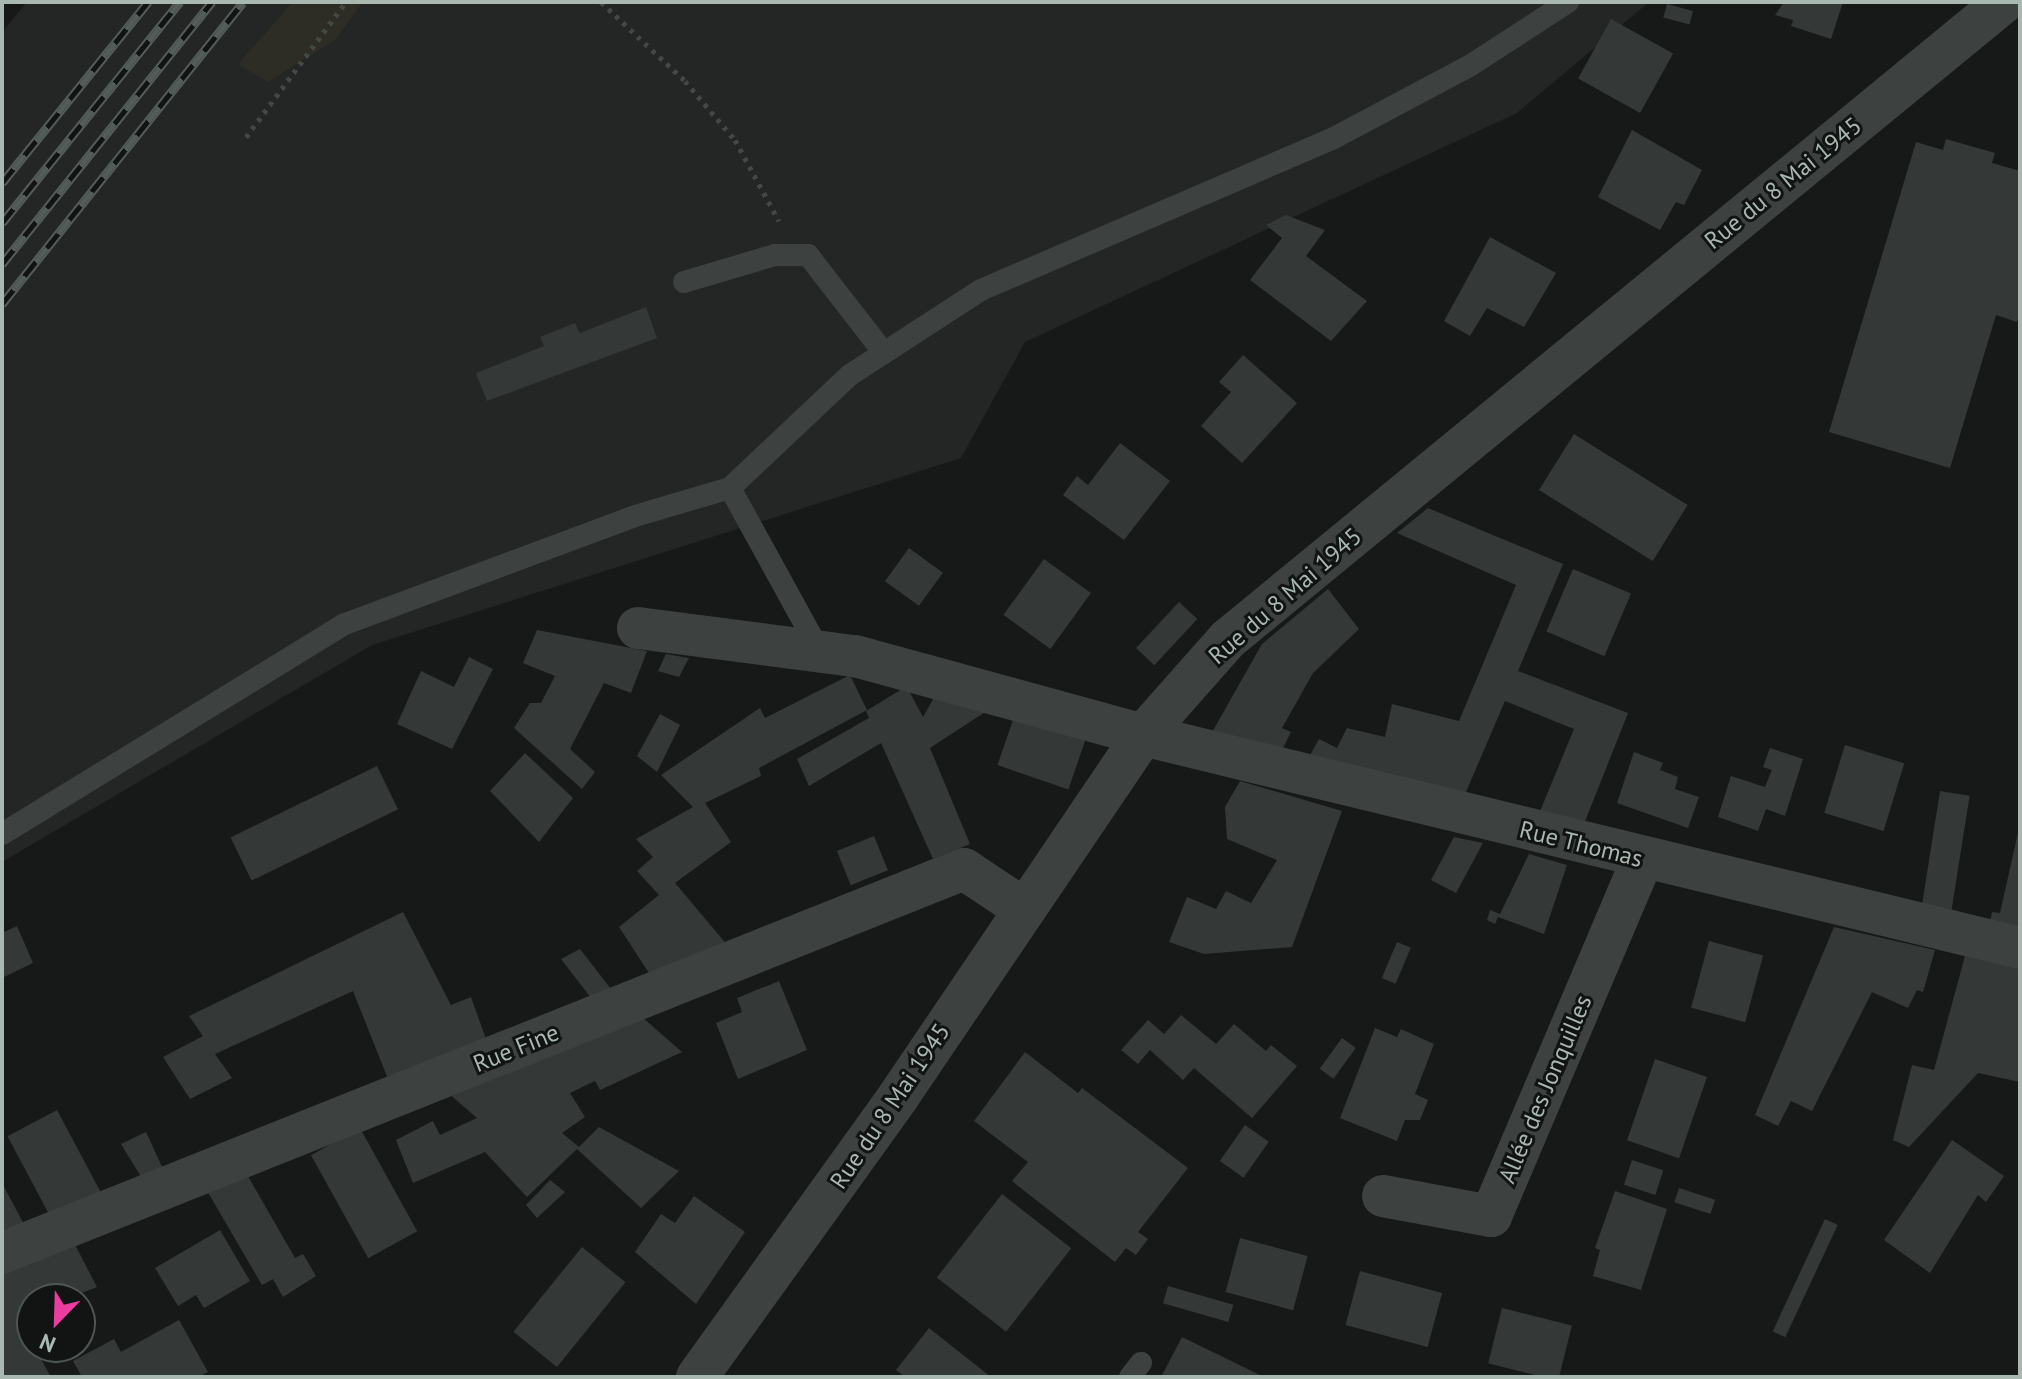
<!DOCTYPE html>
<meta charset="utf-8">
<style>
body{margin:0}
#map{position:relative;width:2022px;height:1379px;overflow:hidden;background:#171918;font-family:"PT Sans",sans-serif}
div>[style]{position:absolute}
.built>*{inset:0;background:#232625}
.green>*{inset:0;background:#2d2d25}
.building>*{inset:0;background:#343837;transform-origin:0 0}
.path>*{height:5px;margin-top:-2.5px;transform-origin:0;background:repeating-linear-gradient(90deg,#424945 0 4px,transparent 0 10px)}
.lane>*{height:22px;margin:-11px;padding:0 11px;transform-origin:11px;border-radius:11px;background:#3d4240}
.street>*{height:42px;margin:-21px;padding:0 21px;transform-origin:21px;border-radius:21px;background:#3d4240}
.rail>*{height:9px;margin-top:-4.5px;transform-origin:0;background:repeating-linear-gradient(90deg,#121413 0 18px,#545c59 0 36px);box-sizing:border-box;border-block:2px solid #545c59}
span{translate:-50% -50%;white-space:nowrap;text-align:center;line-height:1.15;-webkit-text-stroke:6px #121413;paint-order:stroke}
.street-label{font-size:24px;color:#a9b8b0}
.frame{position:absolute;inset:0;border:4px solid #a9b8b0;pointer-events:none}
.north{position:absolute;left:16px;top:1283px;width:80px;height:80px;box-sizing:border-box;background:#121413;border:2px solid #4e5652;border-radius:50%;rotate:203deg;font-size:22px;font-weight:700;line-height:32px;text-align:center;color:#a9b8b0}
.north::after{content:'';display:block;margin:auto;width:28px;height:36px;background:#eb3c9f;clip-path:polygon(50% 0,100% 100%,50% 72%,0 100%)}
</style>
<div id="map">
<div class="built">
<i style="clip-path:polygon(27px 2px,1649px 2px,1517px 113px,1025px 342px,961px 458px,372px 645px,2px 862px,2px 32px)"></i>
</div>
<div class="green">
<i style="clip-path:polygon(293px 2px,363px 2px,335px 40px,268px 82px,238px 64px)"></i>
</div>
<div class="building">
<i style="clip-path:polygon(1784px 2px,1843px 2px,1831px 39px,1791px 26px,1793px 20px,1775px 15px)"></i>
<i style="left:1667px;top:4px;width:27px;height:14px;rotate:15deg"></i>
<i style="left:1611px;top:19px;width:71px;height:68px;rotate:29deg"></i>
<i style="clip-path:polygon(1632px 130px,1702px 170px,1684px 205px,1676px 202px,1660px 230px,1598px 197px)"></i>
<i style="clip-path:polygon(1946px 139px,1995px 153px,1992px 163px,2020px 171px,2020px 312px,2017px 322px,1996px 315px,1950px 468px,1829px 432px,1916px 142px,1943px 150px)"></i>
<i style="clip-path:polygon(1286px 215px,1325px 230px,1306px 256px,1367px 301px,1331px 341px,1250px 280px,1282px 238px,1266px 225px)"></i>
<i style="clip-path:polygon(1490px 237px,1556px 273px,1524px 327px,1487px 308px,1470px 336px,1444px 321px)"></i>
<i style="clip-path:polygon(646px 307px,657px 338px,487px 401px,476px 373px,544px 346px,540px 337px,575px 323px,580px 333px)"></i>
<i style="clip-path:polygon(1243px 355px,1297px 403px,1242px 463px,1201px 426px,1231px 392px,1219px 382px)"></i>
<i style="left:1574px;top:434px;width:134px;height:66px;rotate:32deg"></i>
<i style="clip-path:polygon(1120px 443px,1170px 481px,1124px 540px,1063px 495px,1077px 476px,1088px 485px)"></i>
<i style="clip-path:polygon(1428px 508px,1563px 564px,1518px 671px,1628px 713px,1582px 829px,1538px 816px,1574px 729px,1505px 701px,1463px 799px,1308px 759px,1319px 739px,1337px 748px,1347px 728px,1385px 737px,1392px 704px,1459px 721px,1516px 585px,1397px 533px)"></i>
<i style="left:909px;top:548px;width:42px;height:41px;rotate:36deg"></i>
<i style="left:1044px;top:559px;width:58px;height:69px;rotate:36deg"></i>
<i style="left:1573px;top:569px;width:63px;height:68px;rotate:23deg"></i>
<i style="clip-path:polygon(1328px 589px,1359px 629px,1313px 673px,1282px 728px,1291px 732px,1281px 752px,1211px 734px,1262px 644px)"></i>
<i style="left:1179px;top:602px;width:25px;height:63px;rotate:43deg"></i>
<i style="clip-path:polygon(537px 630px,647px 651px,631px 693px,604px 683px,570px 749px,595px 772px,582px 789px,514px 728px,530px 703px,541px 703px,555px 676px,523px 663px)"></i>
<i style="clip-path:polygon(666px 654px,689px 658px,679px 677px,658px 671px)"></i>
<i style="clip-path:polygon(469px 657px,493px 669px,452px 749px,397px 724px,421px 671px,454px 687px)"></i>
<i style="clip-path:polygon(850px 675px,867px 710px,759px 768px,761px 776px,705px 803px,731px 842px,675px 883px,729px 947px,649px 973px,619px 927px,659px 895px,637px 871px,653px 857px,636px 839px,693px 807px,661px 775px,760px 708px,765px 718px)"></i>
<i style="clip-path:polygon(902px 689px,909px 691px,923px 717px,936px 694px,993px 707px,930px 748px,970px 844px,933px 859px,881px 743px,809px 786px,797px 759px,869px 718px,866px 711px)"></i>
<i style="clip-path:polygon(660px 714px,680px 725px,657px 772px,637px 756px)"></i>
<i style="left:1015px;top:714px;width:75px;height:54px;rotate:19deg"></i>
<i style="left:1845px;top:745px;width:62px;height:71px;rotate:17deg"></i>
<i style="clip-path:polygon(1770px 748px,1803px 759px,1785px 816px,1766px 809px,1758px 831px,1718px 817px,1731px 776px,1765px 787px,1772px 770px,1763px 767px)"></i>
<i style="clip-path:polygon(1634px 752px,1663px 763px,1660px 770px,1678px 777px,1675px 789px,1699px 797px,1688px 828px,1617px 803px)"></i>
<i style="clip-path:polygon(525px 753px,573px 798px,539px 842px,490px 791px)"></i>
<i style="left:377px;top:766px;width:48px;height:163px;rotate:64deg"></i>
<i style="clip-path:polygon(1240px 781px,1342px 811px,1292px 947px,1204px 954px,1169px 942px,1187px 897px,1216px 909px,1226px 891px,1251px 903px,1277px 860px,1227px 839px,1225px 807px)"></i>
<i style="left:1940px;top:791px;width:30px;height:124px;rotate:9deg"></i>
<i style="clip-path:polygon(2019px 828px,2020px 828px,2020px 935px,1990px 923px,1992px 912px,2000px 913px)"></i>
<i style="left:874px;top:836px;width:37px;height:40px;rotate:68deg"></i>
<i style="clip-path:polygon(1454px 837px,1483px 843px,1456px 893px,1431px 880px)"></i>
<i style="clip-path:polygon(1529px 854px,1567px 865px,1544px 934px,1498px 917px,1495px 924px,1487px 920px,1490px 910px,1500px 914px)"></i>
<i style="clip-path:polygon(403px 912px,451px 1005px,471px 997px,486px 1039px,388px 1079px,353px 991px,215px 1054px,232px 1078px,190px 1099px,163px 1057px,203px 1036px,189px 1016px)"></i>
<i style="clip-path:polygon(17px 926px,33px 963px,2px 978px,2px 933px)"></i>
<i style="clip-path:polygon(1834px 927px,1935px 950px,1923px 992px,1917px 990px,1908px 1008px,1872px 992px,1812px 1111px,1791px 1101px,1778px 1126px,1755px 1115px)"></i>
<i style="left:1709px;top:941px;width:56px;height:69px;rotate:15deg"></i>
<i style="left:1397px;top:942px;width:15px;height:39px;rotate:23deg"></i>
<i style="clip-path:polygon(580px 949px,611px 989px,591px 998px,561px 959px)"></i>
<i style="clip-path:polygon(1965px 956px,2020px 966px,2020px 1082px,1978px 1073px,1909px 1147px,1893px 1140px,1912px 1065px,1934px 1070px)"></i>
<i style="clip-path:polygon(779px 981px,807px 1050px,738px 1079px,716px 1023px,742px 1012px,737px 998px)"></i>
<i style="clip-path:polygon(1181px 1015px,1216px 1044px,1234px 1024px,1266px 1051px,1271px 1045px,1297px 1066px,1252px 1118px,1194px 1068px,1183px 1080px,1150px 1050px,1138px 1064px,1121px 1050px,1148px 1020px,1164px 1034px)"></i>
<i style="clip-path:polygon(642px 1017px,682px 1052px,600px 1090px,595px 1081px,570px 1093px,585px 1117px,562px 1133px,579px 1147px,599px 1127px,679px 1171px,641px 1208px,577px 1149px,527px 1197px,485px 1152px,413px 1183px,396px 1140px,433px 1121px,440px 1135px,477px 1118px,447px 1092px)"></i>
<i style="clip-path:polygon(1375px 1028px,1397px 1037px,1401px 1029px,1434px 1044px,1415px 1094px,1428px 1100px,1420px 1120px,1405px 1120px,1397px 1141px,1340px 1118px)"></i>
<i style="left:1342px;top:1038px;width:17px;height:38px;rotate:36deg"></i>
<i style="clip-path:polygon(1025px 1052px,1078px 1093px,1082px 1088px,1188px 1168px,1138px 1232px,1148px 1239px,1136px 1255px,1126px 1248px,1115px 1262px,1012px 1181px,1028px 1162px,974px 1121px)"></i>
<i style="left:1655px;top:1059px;width:55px;height:86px;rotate:19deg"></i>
<i style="left:57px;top:1110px;width:98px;height:56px;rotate:62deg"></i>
<i style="left:1245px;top:1125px;width:29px;height:44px;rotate:35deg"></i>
<i style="left:360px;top:1128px;width:118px;height:56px;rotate:61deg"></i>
<i style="clip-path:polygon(146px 1132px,164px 1171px,143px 1180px,121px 1144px)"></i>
<i style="clip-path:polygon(1952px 1140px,2004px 1176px,1986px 1202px,1978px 1195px,1930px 1273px,1884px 1240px)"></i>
<i style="left:1632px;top:1160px;width:33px;height:26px;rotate:18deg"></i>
<i style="clip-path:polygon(245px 1171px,295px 1258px,303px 1254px,316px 1276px,283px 1297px,273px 1279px,262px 1285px,206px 1189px)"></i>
<i style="clip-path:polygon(550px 1180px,565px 1192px,537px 1218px,526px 1205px)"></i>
<i style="clip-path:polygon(2px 1183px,26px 1228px,2px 1238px)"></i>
<i style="left:1679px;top:1188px;width:38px;height:15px;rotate:18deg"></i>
<i style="clip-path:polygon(1615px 1191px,1667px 1209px,1641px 1290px,1593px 1276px,1600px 1250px,1595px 1248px)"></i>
<i style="left:1002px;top:1194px;width:88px;height:106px;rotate:38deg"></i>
<i style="clip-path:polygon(694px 1196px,745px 1232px,696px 1304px,635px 1252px,661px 1214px,675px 1223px)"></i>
<i style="left:1825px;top:1219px;width:14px;height:124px;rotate:25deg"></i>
<i style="clip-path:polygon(220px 1230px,250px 1281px,204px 1308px,196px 1295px,178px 1306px,155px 1268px)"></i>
<i style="left:1240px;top:1238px;width:70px;height:56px;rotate:15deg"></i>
<i style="clip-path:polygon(73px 1241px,97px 1287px,67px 1299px,32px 1299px,32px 1317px,21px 1324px,51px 1377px,2px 1377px,2px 1271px)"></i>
<i style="left:582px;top:1247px;width:56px;height:109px;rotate:39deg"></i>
<i style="left:1360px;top:1271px;width:85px;height:56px;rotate:15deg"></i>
<i style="left:1168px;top:1286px;width:68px;height:18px;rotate:16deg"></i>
<i style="left:1502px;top:1308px;width:72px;height:57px;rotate:14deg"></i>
<i style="clip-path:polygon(179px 1320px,208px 1372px,198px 1377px,82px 1377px,73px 1361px,114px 1339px,121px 1352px)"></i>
<i style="clip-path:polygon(929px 1328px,991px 1377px,905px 1377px,896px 1370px)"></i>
<i style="clip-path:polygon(1182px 1337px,1264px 1377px,1161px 1377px)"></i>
</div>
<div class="path">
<i style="left:601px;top:2px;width:115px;rotate:43.2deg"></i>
<i style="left:685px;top:81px;width:77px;rotate:49.7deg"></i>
<i style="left:735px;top:140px;width:92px;rotate:61.5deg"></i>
<i style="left:246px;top:137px;width:168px;rotate:-53.5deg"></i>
</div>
<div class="lane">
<i style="left:684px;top:282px;width:95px;rotate:-16.5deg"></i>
<i style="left:775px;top:255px;width:33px"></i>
<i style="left:808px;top:255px;width:124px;rotate:52.2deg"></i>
<i style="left:730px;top:488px;width:187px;rotate:61.2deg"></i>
<i style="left:2px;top:834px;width:402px;rotate:-31.5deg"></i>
<i style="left:345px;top:624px;width:309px;rotate:-20.4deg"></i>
<i style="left:635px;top:516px;width:99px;rotate:-16.4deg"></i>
<i style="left:730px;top:488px;width:165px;rotate:-43.3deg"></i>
<i style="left:850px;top:375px;width:156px;rotate:-33deg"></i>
<i style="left:981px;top:290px;width:382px;rotate:-23.3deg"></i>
<i style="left:1332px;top:139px;width:157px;rotate:-28deg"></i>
<i style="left:1471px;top:65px;width:116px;rotate:-33deg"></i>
<i style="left:1130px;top:1377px;width:18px;rotate:-52deg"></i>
</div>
<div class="street">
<i style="left:638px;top:628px;width:219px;rotate:7.4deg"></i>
<i style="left:855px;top:656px;width:299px;rotate:15.3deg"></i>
<i style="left:1143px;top:735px;width:902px;rotate:13.65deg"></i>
<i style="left:1383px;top:1196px;width:110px;rotate:10.5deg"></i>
<i style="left:1491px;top:1216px;width:387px;rotate:-67deg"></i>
<i style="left:2px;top:1253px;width:1036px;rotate:-21.76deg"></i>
<i style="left:964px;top:869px;width:72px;rotate:33.7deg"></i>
<i style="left:697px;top:1377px;width:345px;rotate:-54.3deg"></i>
<i style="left:898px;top:1097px;width:437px;rotate:-55.9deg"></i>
<i style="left:1143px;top:735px;width:128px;rotate:-48.5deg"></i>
<i style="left:1228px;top:639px;width:1004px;rotate:-39.38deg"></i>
</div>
<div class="rail">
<i style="left:2px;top:183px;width:233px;rotate:-51.1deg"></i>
<i style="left:2px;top:223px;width:284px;rotate:-51.2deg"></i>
<i style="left:2px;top:264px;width:336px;rotate:-51.3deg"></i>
<i style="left:2px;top:304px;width:386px;rotate:-51.4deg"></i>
</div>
<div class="street-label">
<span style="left:1783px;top:183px;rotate:-39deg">Rue du 8 Mai 1945</span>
<span style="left:1285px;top:596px;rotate:-41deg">Rue du 8 Mai 1945</span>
<span style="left:1581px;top:844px;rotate:14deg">Rue Thomas</span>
<span style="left:516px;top:1048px;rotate:-22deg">Rue Fine</span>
<span style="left:1545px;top:1089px;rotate:-67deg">Allée des Jonquilles</span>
<span style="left:890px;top:1106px;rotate:-56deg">Rue du 8 Mai 1945</span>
</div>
<div class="frame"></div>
<div class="north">N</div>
</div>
